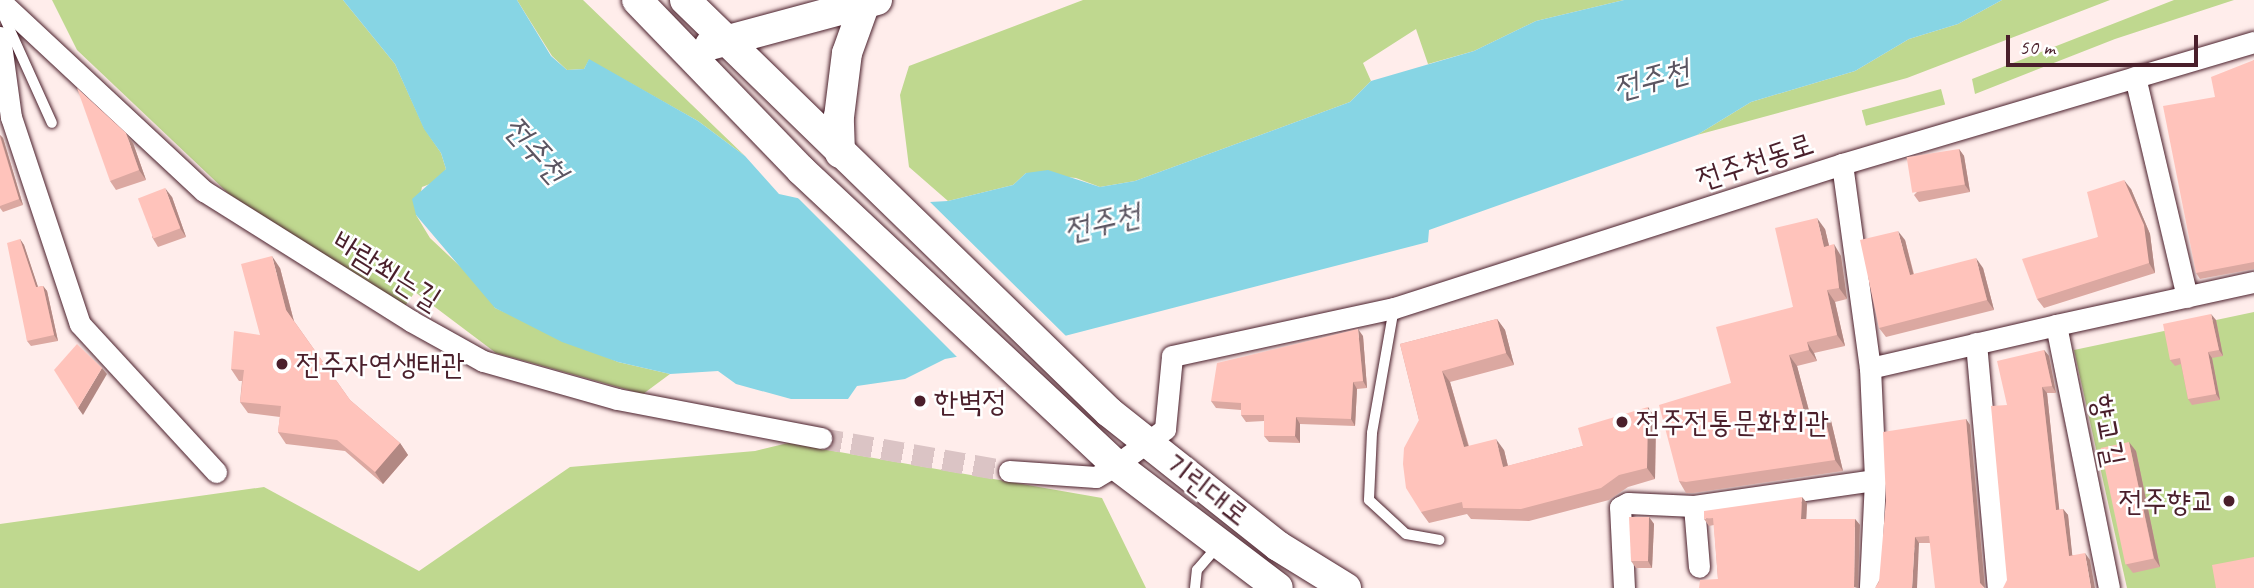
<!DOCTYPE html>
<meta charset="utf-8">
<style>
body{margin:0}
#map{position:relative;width:2254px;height:588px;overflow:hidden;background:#ffedeb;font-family:Caveat,"Poor Story",sans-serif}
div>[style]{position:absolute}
.green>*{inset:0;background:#bfd88f;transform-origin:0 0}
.water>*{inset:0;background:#87d5e4}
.pier>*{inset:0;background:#ffedeb}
.street-tunnel>*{height:21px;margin-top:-10.5px;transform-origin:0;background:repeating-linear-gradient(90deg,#dbc4c5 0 21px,transparent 0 31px)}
.roads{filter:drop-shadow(0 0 2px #4a1f2b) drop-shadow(0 0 2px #4a1f2b)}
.lane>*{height:10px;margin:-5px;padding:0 5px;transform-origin:5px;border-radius:5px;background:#fff}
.street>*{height:21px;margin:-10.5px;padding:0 10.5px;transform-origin:10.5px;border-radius:10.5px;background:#fff}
.secondary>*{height:30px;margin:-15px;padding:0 15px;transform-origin:15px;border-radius:15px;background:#fff}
.wall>*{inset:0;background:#dba8a1}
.shaded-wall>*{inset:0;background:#b28883}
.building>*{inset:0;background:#ffc3bb;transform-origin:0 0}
.dots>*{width:19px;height:19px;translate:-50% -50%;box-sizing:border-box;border:4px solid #fff;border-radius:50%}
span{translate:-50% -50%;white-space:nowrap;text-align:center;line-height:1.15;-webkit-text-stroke:5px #fff;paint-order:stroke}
.street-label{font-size:30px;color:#4a1f2b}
.poi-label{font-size:30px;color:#4a1f2b}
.left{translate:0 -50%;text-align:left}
.right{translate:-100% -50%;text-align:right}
.water-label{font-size:32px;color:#5c5662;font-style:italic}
.scale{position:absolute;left:2006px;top:35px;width:192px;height:32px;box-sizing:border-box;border:4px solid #4a1f2b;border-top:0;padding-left:9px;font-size:21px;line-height:24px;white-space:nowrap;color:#4a1f2b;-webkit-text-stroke:5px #fff;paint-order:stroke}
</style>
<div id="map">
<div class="green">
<i style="clip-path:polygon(52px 0,343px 0,395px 64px,424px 128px,441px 153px,446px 169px,438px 181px,422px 187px,416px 215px,430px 238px,483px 288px,495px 308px,618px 362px,670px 374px,643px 394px,496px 353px,415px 292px,405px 306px,229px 194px,77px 50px)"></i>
<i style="clip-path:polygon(517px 0,583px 0,745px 156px,698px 121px,589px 60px,584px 69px,567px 70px,552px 56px)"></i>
<i style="clip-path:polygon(1083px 0,1624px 0,1536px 21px,1474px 51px,1428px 64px,1416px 29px,1363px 63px,1371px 81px,1350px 102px,1135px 181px,1100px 187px,1076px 178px,1026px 173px,1013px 185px,948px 201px,909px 167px,900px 95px,909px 66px)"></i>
<i style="clip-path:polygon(2002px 0,2110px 0,1907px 78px,1697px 135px,1751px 102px,1855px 71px,1909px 39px,1958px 24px)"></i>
<i style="clip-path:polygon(2174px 0,2234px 0,2115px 39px,1975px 94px,1972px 79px)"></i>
<i style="left:1941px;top:89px;width:16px;height:82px;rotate:75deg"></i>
<i style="clip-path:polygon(2254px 312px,2254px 588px,2127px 588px,2074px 350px)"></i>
<i style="clip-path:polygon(788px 443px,1102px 498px,1146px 588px,0 588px,0 524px,264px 487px,419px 571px,570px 467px,755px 451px)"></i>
</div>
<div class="water">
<i style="clip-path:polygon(343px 0,517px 0,551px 56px,567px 70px,584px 69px,589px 59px,698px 121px,745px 156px,779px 194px,838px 207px,948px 201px,1013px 185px,1026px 173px,1048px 170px,1100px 187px,1135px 181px,1350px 102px,1371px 81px,1474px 51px,1536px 21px,1624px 0,2002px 0,1958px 24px,1909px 39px,1855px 71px,1751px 102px,1697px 135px,1429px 230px,1428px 242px,1053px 339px,945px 359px,905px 379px,857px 386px,848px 399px,791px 399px,736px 384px,718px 371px,670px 374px,618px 362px,562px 342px,495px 308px,416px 215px,412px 199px,446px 169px,441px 153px,424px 129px,395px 64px)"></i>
</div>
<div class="pier">
<i style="clip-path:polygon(793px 193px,838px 204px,927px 199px,1068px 338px,960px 360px)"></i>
</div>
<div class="street-tunnel">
<i style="left:821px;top:438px;width:191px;rotate:10deg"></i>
</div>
<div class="roads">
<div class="lane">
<i style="left:0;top:8px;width:126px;rotate:65.7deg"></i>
<i style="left:1394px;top:308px;width:127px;rotate:100deg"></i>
<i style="left:1372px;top:433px;width:67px;rotate:92.6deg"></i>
<i style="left:1369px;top:500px;width:50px;rotate:42.6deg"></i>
<i style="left:1406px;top:534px;width:34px;rotate:10deg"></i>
<i style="left:1195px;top:588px;width:18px;rotate:-84deg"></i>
<i style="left:1197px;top:570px;width:33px;rotate:-49deg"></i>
</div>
<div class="street">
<i style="left:0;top:1px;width:279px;rotate:43deg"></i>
<i style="left:204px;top:191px;width:244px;rotate:32.1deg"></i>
<i style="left:411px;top:321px;width:82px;rotate:29.1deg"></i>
<i style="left:483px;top:361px;width:139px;rotate:15.8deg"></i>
<i style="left:617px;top:399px;width:208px;rotate:10.8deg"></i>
<i style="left:0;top:37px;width:81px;rotate:82.2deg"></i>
<i style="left:11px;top:117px;width:218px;rotate:71.6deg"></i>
<i style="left:80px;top:324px;width:201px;rotate:47.4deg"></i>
<i style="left:2135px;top:77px;width:226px;rotate:76.7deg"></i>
<i style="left:1842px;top:164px;width:206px;rotate:82.2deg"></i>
<i style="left:1870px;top:368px;width:112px;rotate:87.4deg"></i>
<i style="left:1875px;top:480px;width:108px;rotate:92.7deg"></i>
<i style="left:1976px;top:343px;width:246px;rotate:84.9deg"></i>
<i style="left:1870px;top:368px;width:191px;rotate:-13deg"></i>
<i style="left:1009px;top:471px;width:87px;rotate:3.9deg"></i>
<i style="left:1096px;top:477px;width:23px;rotate:-31deg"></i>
<i style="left:1116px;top:465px;width:61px;rotate:-36.3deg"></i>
<i style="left:1165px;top:429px;width:73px;rotate:-84.5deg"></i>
<i style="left:1172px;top:356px;width:227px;rotate:-12.2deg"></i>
<i style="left:1394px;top:308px;width:471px;rotate:-17.8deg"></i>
<i style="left:1842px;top:164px;width:430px;rotate:-16.5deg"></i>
<i style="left:1694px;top:506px;width:61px;rotate:85.3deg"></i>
<i style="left:1624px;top:588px;width:81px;rotate:-92.8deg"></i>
<i style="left:1620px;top:507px;width:9px;rotate:-27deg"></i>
<i style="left:1628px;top:503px;width:66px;rotate:2.6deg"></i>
<i style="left:1694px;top:506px;width:183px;rotate:-8.2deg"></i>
<i style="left:2109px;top:588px;width:268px;rotate:-101.4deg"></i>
<i style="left:2056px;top:325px;width:203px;rotate:-12.3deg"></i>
</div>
<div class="secondary">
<i style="left:637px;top:0;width:236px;rotate:46deg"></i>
<i style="left:801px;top:170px;width:432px;rotate:43.1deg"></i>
<i style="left:1116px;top:465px;width:203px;rotate:37.2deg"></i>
<i style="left:685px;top:0;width:591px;rotate:44.18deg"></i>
<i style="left:1109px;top:412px;width:216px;rotate:38.4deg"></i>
<i style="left:1278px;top:546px;width:80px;rotate:31.7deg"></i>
<i style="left:710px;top:45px;width:173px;rotate:-15.1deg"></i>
<i style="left:840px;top:153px;width:36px;rotate:-92deg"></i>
<i style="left:839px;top:117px;width:64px;rotate:-82.9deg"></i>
<i style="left:847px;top:53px;width:53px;rotate:-70.2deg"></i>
</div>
</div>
<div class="wall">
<i style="clip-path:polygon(2254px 60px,2254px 269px,2200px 279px,2196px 273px,2215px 97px)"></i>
<i style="clip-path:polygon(0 135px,3px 138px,23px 205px,3px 212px,0 208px)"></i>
<i style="clip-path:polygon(133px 143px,146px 180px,116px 190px,110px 181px)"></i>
<i style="clip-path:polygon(1959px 149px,1964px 156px,1970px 192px,1919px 202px,1914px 195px)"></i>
<i style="clip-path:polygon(2131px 189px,2150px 234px,2155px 273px,2044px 308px,2037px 299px,2098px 237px)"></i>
<i style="clip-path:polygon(172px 197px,186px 237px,158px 247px,152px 237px)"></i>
<i style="clip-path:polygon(1825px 229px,1829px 246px,1841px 256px,1847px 299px,1835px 302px,1845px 346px,1814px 353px,1817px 361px,1797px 366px,1810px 414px,1823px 410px,1831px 421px,1843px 471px,1693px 493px,1686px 493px,1679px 481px,1731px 383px,1793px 307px)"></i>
<i style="clip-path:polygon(20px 239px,24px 245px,38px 287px,43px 286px,47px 291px,58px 341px,31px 346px,27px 341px)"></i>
<i style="clip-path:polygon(1905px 240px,1914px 274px,1983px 268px,1994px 310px,1886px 337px,1879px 328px)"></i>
<i style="clip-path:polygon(280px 268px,294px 321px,350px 400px,400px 443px,408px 455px,383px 484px,345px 451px,286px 444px,278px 432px,280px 417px,248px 413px,240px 402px,242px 381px,239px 381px,231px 369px,260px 335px)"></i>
<i style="clip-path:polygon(1497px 319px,1505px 330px,1514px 365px,1450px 382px,1469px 446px,1504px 450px,1508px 466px,1583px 446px,1656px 419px,1655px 479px,1628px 487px,1609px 500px,1529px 521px,1471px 519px,1467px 514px,1429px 523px,1421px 512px,1419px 420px,1400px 344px)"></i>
<i style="clip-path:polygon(2216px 320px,2223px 356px,2212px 358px,2220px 400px,2192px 405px,2188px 399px,2181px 364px,2175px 366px,2170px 360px)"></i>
<i style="clip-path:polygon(1363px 336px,1367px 388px,1357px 389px,1355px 426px,1300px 424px,1300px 443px,1269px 442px,1264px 436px,1264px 421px,1246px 422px,1241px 415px,1241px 410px,1216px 408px,1211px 401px)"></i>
<i style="clip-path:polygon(2044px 350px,2049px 356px,2056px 393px,2047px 393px,2059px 510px,2063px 509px,2068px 515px,2072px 555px,2090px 560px,2007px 580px,2007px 405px)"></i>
<i style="clip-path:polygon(1966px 419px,1970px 425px,1985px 588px,1930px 543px,1919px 543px,1875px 588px)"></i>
<i style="clip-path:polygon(2136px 451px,2160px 567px,2133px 573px,2126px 564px)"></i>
<i style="clip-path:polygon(1807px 503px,1806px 519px,1855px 519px,1860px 525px,1718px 579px,1714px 525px,1709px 526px,1704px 519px)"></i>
<i style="clip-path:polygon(1649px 517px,1654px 524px,1652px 568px,1636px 568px,1631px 561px)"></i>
</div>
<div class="shaded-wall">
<i style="clip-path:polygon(126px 133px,133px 143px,146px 180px,139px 170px)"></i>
<i style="clip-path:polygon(0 135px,3px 138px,23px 205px,19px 199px)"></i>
<i style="clip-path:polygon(1959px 149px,1964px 156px,1970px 192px,1965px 185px)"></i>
<i style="clip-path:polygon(2124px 180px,2131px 189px,2150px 234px,2155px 273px,2149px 263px)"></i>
<i style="clip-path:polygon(165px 188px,172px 197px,186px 237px,180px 228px)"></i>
<i style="clip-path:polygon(1817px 218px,1825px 229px,1832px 258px,1824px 247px)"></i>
<i style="clip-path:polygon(1898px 231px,1905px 240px,1916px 285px,1910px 275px)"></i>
<i style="clip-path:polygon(20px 239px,24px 245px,40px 293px,36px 287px)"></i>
<i style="clip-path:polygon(1834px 244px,1841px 256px,1847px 299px,1839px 288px)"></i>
<i style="clip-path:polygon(272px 256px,280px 268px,294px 322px,286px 310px)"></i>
<i style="clip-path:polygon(1976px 258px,1983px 268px,1994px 310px,1987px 300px)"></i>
<i style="clip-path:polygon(43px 286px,47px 291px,58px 341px,54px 335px)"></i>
<i style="clip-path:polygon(1827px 290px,1835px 302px,1845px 346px,1837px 335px)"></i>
<i style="clip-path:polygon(2211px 314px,2216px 320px,2223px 356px,2219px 350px)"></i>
<i style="clip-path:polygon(1497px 319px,1505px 330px,1514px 365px,1506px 353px)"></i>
<i style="clip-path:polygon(1358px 329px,1363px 336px,1367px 388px,1363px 381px)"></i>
<i style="clip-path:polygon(1807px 342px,1814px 353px,1817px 361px,1809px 350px)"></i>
<i style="clip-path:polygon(2044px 350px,2049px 356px,2056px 393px,2052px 386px)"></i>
<i style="clip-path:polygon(2208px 352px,2212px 358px,2220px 400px,2216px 394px)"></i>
<i style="clip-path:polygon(1789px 355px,1797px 366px,1813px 426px,1805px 415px)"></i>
<i style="clip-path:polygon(102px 368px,107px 374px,83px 415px,78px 408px)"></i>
<i style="clip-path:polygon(1442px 371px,1450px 382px,1472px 459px,1464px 447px)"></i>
<i style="clip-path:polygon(1353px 382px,1357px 389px,1355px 426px,1351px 419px)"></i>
<i style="clip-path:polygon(2042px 387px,2047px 393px,2060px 516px,2056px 510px)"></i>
<i style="clip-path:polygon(1648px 407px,1656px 419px,1655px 479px,1647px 468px)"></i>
<i style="clip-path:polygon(1823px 410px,1831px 421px,1843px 471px,1835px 460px)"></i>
<i style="clip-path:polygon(1296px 417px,1300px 424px,1300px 443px,1295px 436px)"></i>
<i style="clip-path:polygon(1966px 419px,1970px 425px,1985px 588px,1980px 583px)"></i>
<i style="clip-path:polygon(1496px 439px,1504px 450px,1511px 479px,1503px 467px)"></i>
<i style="clip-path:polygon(2129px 442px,2136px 451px,2160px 567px,2154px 558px)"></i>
<i style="clip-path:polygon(400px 443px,408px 455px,383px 484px,375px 472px)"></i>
<i style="clip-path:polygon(1802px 497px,1807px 503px,1806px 525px,1801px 519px)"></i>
<i style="clip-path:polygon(2063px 509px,2068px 515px,2073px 562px,2069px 556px)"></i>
<i style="clip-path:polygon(1649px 517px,1654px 524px,1652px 568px,1648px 561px)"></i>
<i style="clip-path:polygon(1855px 519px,1860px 525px,1858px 588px,1854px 587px)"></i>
<i style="clip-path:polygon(1915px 537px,1919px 543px,1917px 588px,1912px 588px)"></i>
<i style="clip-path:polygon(2085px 553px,2090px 560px,2095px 588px,2091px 588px)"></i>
</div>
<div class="building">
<i style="clip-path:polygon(2254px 60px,2254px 262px,2196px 273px,2163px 106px,2215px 97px,2211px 77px)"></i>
<i style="clip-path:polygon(77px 88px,126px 133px,139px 170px,110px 181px)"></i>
<i style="clip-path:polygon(0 137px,19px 199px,0 206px)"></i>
<i style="left:1959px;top:149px;width:36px;height:53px;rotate:81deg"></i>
<i style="clip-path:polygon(2124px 180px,2144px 225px,2149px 263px,2037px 299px,2022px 259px,2098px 237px,2087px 192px)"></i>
<i style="left:165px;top:188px;width:43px;height:29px;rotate:69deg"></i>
<i style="clip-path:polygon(1817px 218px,1824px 247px,1834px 244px,1839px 288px,1827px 290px,1837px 335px,1807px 342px,1809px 350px,1789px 355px,1805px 415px,1823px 410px,1835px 460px,1686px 482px,1679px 481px,1659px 405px,1731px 383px,1716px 327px,1793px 307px,1775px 228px)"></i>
<i style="clip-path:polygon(1898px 231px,1910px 275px,1976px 258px,1987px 300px,1879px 328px,1860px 240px)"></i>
<i style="clip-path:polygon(20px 239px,36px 287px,43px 286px,54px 335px,27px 341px,7px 243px)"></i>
<i style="clip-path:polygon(272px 256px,286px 310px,350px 400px,400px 443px,375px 472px,337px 440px,278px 432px,281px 406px,240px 402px,244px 370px,231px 369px,234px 331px,260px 335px,241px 264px)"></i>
<i style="clip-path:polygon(2211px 314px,2219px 350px,2208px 352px,2216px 394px,2188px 399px,2180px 358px,2170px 360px,2163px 324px)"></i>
<i style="clip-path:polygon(1497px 319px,1506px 353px,1442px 371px,1464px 447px,1496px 439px,1503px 467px,1583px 446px,1578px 428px,1648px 407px,1647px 468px,1619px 475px,1601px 488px,1521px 509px,1463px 508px,1462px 502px,1421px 512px,1406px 488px,1403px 464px,1404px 448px,1419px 420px,1400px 344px)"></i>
<i style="clip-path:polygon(1358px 329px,1363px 381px,1353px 382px,1351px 419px,1296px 417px,1295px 436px,1264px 436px,1264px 415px,1241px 415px,1241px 403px,1211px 401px,1217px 363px)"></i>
<i style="clip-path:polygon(77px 344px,102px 368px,78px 408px,54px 370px)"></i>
<i style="clip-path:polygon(2044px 350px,2052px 386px,2042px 387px,2056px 510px,2063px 509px,2069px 556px,2085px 553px,2091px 588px,2003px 588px,2007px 580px,1991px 406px,2007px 405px,1997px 361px)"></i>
<i style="clip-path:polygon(1966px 419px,1980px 583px,1984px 588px,1935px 588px,1929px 536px,1915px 537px,1912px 588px,1875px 588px,1879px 582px,1886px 500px,1883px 432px)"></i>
<i style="left:2129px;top:442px;width:119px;height:29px;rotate:78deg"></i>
<i style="clip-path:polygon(1802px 497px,1801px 519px,1855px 519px,1854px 587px,1855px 588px,1699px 588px,1700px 580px,1718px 579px,1713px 518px,1704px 519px,1704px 511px)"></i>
<i style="clip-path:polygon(1629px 517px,1649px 517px,1648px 561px,1631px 561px)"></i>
<i style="clip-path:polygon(2254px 557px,2254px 588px,2216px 588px,2212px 565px)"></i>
</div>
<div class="dots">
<i style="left:282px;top:364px;background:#4a1f2b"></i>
<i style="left:920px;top:401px;background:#4a1f2b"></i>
<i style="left:1622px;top:422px;background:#4a1f2b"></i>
<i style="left:2229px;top:501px;background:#4a1f2b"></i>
</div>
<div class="street-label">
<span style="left:1755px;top:161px;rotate:-18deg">전주천동로</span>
<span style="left:387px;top:270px;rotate:32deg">바람쐬는길</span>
<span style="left:2108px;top:430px;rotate:79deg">향교길</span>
<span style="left:1207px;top:489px;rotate:38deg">기린대로</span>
</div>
<div class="poi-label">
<span class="left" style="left:296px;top:364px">전주자연생태관</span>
<span class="left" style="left:934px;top:401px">한벽정</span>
<span class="left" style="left:1636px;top:422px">전주전통문화회관</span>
<span class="right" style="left:2215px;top:501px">전주향교</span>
</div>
<div class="water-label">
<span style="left:1651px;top:80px;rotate:-15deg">전주천</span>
<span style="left:535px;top:150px;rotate:48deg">전주천</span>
<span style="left:1102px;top:223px;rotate:-13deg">전주천</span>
</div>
<div class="scale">50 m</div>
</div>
